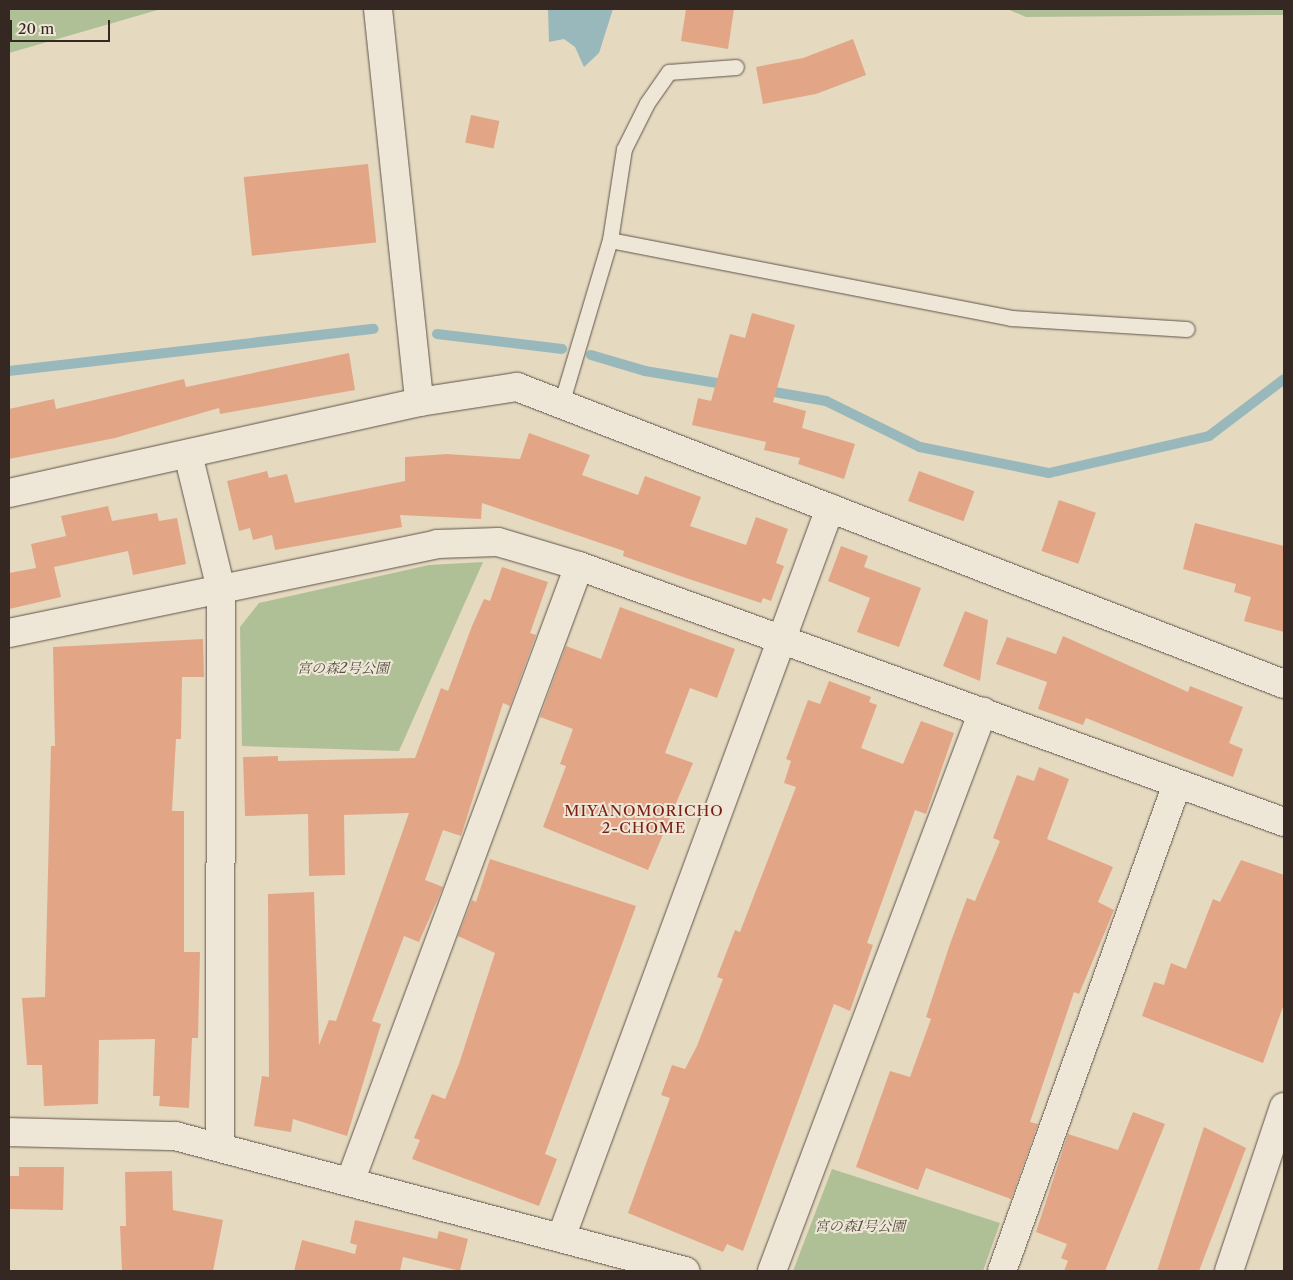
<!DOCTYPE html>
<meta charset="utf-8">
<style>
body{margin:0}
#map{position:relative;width:1293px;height:1280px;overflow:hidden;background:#e5d9c0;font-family:"Libre Caslon Text","Noto Serif JP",serif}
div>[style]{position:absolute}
.green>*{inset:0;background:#b0c096}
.water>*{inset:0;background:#99b8bb}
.stream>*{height:10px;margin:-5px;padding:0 5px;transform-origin:5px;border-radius:5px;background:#99b8bb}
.building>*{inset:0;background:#e2a687;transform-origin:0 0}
.roads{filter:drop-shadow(0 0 1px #61544a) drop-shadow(0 0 1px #61544a)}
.service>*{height:15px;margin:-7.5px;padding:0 7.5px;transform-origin:7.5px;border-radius:7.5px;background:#eee6d6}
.minor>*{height:28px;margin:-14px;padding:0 14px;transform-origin:14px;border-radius:14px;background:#eee6d6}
.tertiary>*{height:28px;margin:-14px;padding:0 14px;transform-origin:14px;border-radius:14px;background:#eee6d6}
span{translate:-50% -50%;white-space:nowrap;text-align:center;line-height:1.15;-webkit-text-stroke:4px #eee6d6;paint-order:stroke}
.park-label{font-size:14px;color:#544e3f;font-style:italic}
.neighbourhood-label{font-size:15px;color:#7a1f14;letter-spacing:1px}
.frame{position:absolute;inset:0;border:10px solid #352822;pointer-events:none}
.scale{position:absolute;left:10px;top:20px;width:100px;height:22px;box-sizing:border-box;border:2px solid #352822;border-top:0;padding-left:6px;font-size:15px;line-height:18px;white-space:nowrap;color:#352822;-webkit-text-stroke:4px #eee6d6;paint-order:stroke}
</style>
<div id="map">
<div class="green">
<i style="clip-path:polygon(9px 9px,161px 9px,9px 53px)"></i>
<i style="clip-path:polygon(1007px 9px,1284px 9px,1284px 15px,1026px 17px)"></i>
<i style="clip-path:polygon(483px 562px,399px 751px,242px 746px,240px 627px,259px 603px,429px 565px)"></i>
<i style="clip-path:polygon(832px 1169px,1000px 1223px,983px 1271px,793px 1271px)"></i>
</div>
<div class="water">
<i style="clip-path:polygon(548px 9px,613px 9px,599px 53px,584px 67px,575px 47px,564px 39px,549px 42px)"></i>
</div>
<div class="stream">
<i style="left:437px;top:334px;width:126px;rotate:6.8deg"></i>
<i style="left:591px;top:355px;width:56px;rotate:16.5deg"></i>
<i style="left:645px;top:371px;width:85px;rotate:9.5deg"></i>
<i style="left:9px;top:371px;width:367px;rotate:-6.6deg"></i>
<i style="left:763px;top:390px;width:64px;rotate:9.9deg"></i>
<i style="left:826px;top:401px;width:105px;rotate:26.1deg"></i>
<i style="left:920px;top:447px;width:132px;rotate:11.4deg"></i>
<i style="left:1049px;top:473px;width:164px;rotate:-13deg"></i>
<i style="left:1209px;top:436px;width:94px;rotate:-37.2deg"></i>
</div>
<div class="building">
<i style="clip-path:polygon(686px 9px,734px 9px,728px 49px,681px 41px)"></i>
<i style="clip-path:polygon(853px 39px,866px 75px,816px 94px,763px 104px,756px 67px,803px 58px)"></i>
<i style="left:471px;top:115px;width:29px;height:28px;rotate:12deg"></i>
<i style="left:368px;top:164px;width:79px;height:125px;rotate:84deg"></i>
<i style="clip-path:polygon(752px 313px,795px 325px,773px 402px,806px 411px,802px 428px,855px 444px,844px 479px,798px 464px,800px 458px,764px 450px,766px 442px,692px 425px,698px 398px,711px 401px,730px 334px,745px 338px)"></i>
<i style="clip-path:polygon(349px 353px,355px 390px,220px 414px,219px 408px,115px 438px,9px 459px,9px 409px,54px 399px,56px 409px,184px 379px,186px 387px)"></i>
<i style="clip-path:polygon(529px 433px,590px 455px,582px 475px,638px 495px,645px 476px,701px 497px,690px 526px,746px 545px,756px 517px,788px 529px,776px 563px,784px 566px,771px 601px,763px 598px,761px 603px,686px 578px,623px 556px,624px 551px,482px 503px,481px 519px,400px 515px,402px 527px,275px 550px,272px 535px,253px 540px,250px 528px,239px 531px,227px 481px,267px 471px,269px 478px,287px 474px,295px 503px,405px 481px,405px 457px,447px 454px,520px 459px)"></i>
<i style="left:919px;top:471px;width:59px;height:32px;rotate:20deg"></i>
<i style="left:1059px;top:500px;width:39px;height:54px;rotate:19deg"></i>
<i style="clip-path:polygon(108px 506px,112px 521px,157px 513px,159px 521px,177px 518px,186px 564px,133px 575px,128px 551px,54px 567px,61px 597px,9px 609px,9px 573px,36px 568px,31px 544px,66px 536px,61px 516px)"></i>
<i style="clip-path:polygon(1195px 523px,1284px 546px,1284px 632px,1244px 621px,1251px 597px,1234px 592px,1236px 584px,1183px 569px)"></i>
<i style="clip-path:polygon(841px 546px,868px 556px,864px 567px,921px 588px,899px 647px,857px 632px,870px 598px,828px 581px)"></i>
<i style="clip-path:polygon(502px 567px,548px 582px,530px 633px,536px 635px,510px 706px,503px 703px,461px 836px,443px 830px,425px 880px,443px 887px,419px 942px,404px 936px,372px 1021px,381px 1024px,347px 1136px,293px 1119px,291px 1132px,254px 1126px,262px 1076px,269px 1077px,268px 894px,314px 892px,319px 1045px,329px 1020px,336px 1021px,409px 813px,344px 815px,345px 875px,309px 876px,308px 814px,245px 816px,243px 757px,278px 756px,278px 761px,415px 758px,441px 688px,448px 691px,472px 626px,484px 599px,490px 601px)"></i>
<i style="clip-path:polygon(620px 607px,735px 649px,717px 698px,690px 688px,665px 753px,693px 763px,648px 870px,543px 827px,566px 766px,560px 764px,573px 729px,540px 717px,566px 646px,601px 659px)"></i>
<i style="clip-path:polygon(965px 611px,988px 620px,980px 681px,943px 666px)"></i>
<i style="clip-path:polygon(1063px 636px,1188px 692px,1190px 686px,1243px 707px,1229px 743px,1243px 749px,1233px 777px,1086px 718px,1083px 725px,1038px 709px,1047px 682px,996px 664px,1007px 637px,1056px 654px)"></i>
<i style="clip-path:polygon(203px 639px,204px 677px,182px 677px,181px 739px,176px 739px,172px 811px,184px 811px,184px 952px,200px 952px,198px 1038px,192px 1038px,189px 1108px,159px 1106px,160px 1096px,153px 1096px,155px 1039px,99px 1040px,98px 1104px,44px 1106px,42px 1065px,27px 1065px,22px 998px,45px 997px,51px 746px,55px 746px,53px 647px)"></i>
<i style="clip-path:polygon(829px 681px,871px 697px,869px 702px,877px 705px,861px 748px,903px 764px,921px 721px,954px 733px,926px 814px,915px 810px,867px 943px,873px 945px,850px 1011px,834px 1004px,832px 1009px,743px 1251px,727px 1244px,723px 1252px,628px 1213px,670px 1098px,661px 1095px,672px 1065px,685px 1069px,697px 1046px,723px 979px,717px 977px,735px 930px,740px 932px,796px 787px,784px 783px,791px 761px,786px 759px,808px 700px,820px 704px)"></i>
<i style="clip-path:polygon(1039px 767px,1069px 779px,1047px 839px,1113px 867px,1098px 902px,1114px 910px,1079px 994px,1074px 992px,1030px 1122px,1038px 1124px,1011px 1199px,926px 1168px,918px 1190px,856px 1167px,890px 1071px,910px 1077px,931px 1019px,926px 1017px,950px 944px,967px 898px,975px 901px,1000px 841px,993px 838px,1017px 775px,1034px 781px)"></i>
<i style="clip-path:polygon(490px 859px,636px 906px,545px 1154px,557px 1159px,539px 1206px,412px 1159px,420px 1140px,414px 1138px,432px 1094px,445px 1099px,459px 1064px,495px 953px,458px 936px,472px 900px,476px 902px)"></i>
<i style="clip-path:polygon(1241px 860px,1284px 875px,1284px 1004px,1263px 1063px,1142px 1016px,1154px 982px,1164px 985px,1171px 963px,1186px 969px,1213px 899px,1220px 902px)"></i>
<i style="clip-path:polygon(1133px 1112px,1165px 1124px,1105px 1271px,1064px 1271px,1068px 1261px,1061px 1258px,1067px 1244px,1036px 1232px,1068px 1134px,1118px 1150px)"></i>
<i style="clip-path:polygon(1204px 1127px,1246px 1148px,1199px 1271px,1157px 1271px)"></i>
<i style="clip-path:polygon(19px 1167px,64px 1167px,63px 1210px,9px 1209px,9px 1176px,19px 1176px)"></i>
<i style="clip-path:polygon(172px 1171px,173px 1210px,223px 1220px,213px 1271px,122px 1271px,120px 1226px,126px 1226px,125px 1172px)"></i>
<i style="clip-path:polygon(355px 1220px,437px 1239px,439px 1231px,468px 1239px,460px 1271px,403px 1257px,400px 1271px,294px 1271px,302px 1240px,355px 1254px,357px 1245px,350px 1243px)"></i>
</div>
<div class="roads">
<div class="service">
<i style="left:610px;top:240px;width:409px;rotate:11deg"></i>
<i style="left:1011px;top:318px;width:176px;rotate:3.6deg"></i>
<i style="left:561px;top:404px;width:171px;rotate:-73.4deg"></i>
<i style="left:610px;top:240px;width:92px;rotate:-81.3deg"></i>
<i style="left:624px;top:149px;width:51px;rotate:-63.4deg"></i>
<i style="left:647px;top:103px;width:38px;rotate:-55deg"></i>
<i style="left:669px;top:72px;width:67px;rotate:-4.3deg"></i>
</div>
<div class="minor">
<i style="left:378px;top:9px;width:395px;rotate:84deg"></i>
<i style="left:188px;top:454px;width:139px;rotate:76.3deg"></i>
<i style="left:221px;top:589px;width:558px;rotate:90.1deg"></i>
<i style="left:9px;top:633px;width:437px;rotate:-11.7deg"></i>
<i style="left:437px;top:544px;width:61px;rotate:-1.9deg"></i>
<i style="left:498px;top:542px;width:84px;rotate:16.5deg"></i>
<i style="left:579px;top:566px;width:750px;rotate:19.96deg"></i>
<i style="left:9px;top:1132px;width:166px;rotate:1.4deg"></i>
<i style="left:175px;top:1136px;width:528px;rotate:14.83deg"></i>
<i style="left:350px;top:1182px;width:657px;rotate:-69.61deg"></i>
<i style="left:561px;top:1238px;width:778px;rotate:-69.77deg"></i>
<i style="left:772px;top:1271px;width:598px;rotate:-69.35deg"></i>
<i style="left:1002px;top:1271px;width:517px;rotate:-70.23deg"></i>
<i style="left:1229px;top:1271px;width:173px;rotate:-71.5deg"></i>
</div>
<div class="tertiary">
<i style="left:9px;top:493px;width:420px;rotate:-12.5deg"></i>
<i style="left:419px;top:402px;width:99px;rotate:-8.7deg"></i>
<i style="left:517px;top:387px;width:822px;rotate:21.17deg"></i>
</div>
</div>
<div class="park-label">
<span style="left:343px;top:668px">宮の森2号公園</span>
<span style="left:860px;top:1226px">宮の森1号公園</span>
</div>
<div class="neighbourhood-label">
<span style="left:644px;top:819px">MIYANOMORICHO<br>2-CHOME</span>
</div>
<div class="frame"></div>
<div class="scale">20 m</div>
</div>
